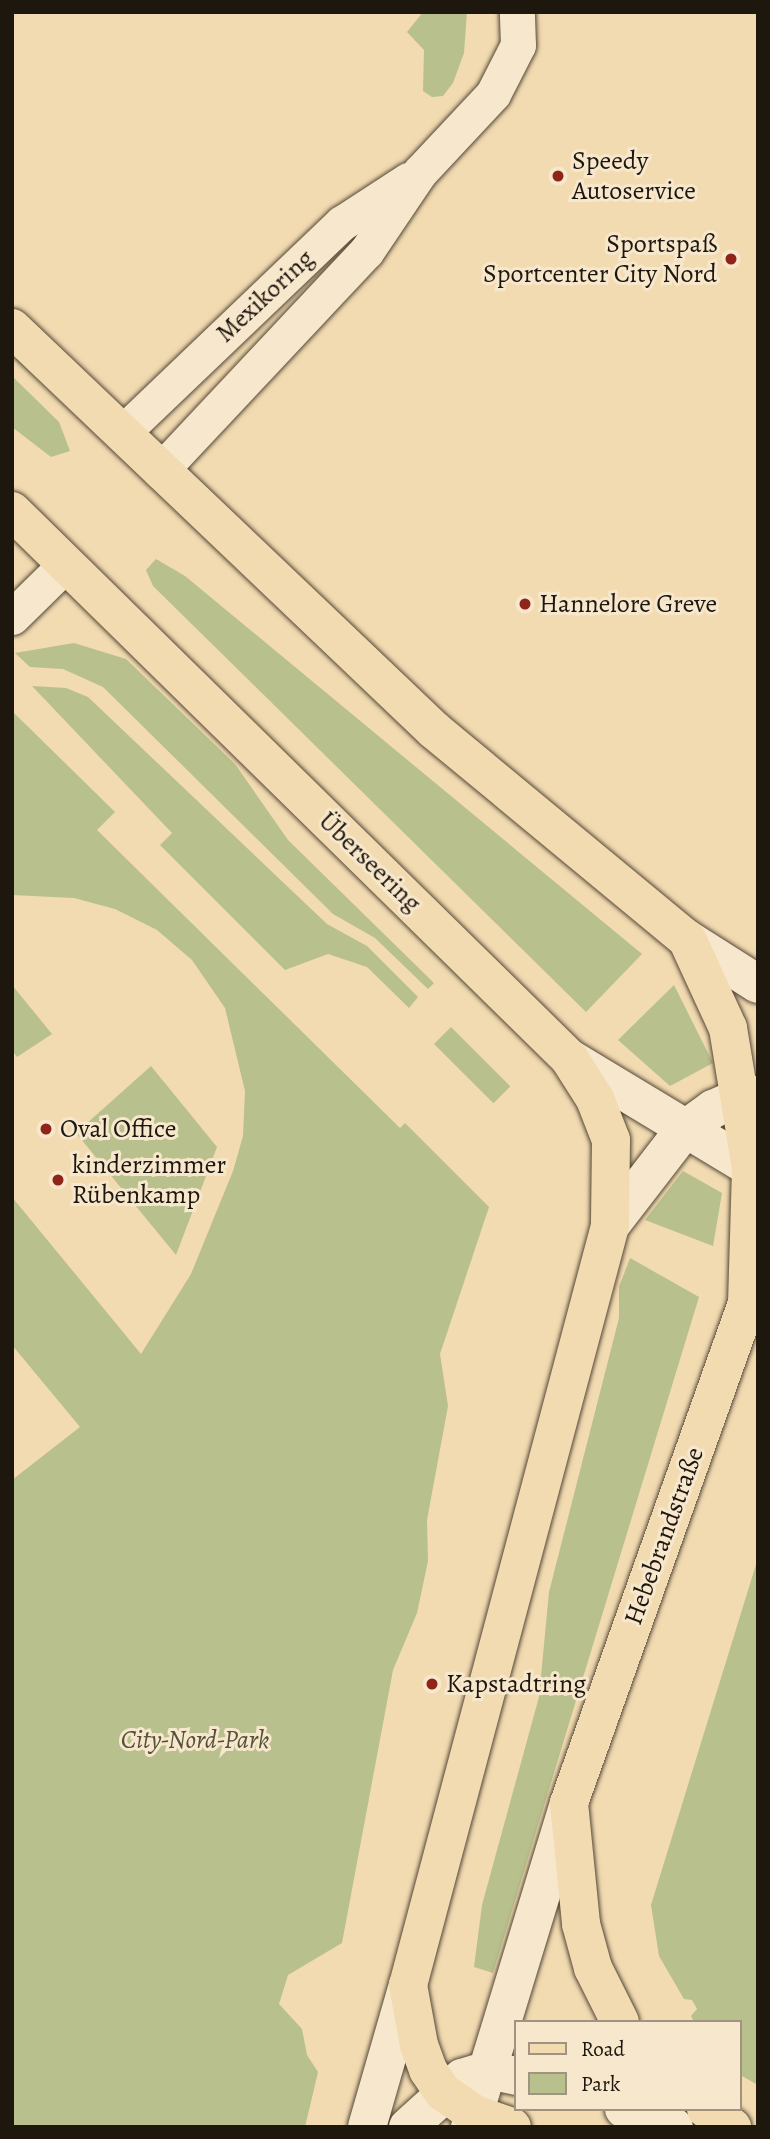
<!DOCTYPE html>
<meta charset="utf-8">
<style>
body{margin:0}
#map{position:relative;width:770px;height:2139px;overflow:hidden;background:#f2dab1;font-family:Alegreya,serif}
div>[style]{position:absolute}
.green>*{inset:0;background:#b8c08d;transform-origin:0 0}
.roads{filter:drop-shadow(0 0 2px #534837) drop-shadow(0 0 2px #534837)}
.minor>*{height:35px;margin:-17.5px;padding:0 17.5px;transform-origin:17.5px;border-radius:17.5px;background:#f7e7cc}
.tertiary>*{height:38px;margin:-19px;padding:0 19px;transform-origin:19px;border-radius:19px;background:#f7e7cc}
.secondary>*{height:38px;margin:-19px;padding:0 19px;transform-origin:19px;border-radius:19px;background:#f7e7cc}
.primary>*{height:38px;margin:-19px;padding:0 19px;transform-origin:19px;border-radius:19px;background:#f2dab1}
.dots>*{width:19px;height:19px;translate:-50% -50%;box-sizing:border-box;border:4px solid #f7e7cc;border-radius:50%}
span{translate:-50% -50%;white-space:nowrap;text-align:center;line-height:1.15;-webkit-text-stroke:6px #f7e7cc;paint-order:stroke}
.poi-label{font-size:26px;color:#1e170e}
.left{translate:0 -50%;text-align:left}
.right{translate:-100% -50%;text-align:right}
.street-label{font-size:26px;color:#1e170e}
.park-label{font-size:26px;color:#54523a;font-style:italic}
.frame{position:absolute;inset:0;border:14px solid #1e170e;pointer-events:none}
.legend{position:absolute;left:514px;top:2020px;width:228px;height:91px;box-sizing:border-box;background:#f7e7cc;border:2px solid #a09480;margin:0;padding:9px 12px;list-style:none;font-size:21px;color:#1e170e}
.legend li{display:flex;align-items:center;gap:14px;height:35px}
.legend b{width:35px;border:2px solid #a09480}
</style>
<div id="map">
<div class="green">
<i style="clip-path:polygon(423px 12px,467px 12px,464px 53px,453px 83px,443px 96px,432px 97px,423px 91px,424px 50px,407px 32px)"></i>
<i style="clip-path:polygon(12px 376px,59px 422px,70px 451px,51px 457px,12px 427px)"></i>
<i style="clip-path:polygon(156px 559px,185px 576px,642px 954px,586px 1012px,153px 586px,146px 570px)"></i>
<i style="clip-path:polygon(74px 643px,126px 659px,235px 764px,288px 840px,434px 983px,428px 989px,375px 938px,333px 914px,103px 687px,63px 669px,30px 667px,15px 653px)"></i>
<i style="clip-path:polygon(32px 686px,66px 688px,88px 697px,327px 924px,367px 946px,418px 997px,409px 1008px,367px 967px,328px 954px,285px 970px,160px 845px,172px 833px)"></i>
<i style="clip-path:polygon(12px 711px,115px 812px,97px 830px,400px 1128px,405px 1123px,489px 1207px,440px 1354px,448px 1406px,427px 1520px,428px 1561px,417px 1613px,393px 1670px,342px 1943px,288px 1975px,279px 2004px,302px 2029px,307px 2055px,318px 2072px,305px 2127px,12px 2127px,12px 1480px,80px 1427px,12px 1345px,12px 1197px,141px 1354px,191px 1274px,233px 1171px,243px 1136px,245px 1091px,225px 1008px,192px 960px,157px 930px,115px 909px,74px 898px,12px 895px)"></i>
<i style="clip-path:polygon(12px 985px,52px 1034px,17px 1057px,12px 1050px)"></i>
<i style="clip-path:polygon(674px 985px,713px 1063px,670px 1086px,618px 1040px)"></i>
<i style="left:451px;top:1027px;width:84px;height:24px;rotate:45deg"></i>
<i style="clip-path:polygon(151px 1066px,217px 1147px,176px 1255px,76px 1133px)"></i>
<i style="clip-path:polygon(683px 1171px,722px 1193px,713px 1246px,645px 1220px)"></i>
<i style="clip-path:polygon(630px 1258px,699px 1297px,493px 1973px,474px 1967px,482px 1905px,539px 1697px,549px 1592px,619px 1318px,619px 1287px)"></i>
<i style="clip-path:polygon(758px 1558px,758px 2085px,740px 2075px,740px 2022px,694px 2022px,691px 2016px,697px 2009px,692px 2000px,684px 1999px,659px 1956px,651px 1905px)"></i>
</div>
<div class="roads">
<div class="minor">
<i style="left:122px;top:433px;width:304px;rotate:-43.7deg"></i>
<i style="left:342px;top:223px;width:79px;rotate:-33.1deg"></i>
<i style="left:160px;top:471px;width:301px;rotate:-46.8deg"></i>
<i style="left:366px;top:252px;width:97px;rotate:-56deg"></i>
<i style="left:420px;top:172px;width:107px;rotate:-46.9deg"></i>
<i style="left:493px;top:94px;width:55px;rotate:-63deg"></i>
<i style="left:518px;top:45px;width:33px;rotate:-92deg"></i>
<i style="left:12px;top:617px;width:76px;rotate:-44.5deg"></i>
</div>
<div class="tertiary">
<i style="left:687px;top:939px;width:84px;rotate:32.4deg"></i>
<i style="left:569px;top:1058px;width:221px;rotate:31.1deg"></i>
<i style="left:610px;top:1226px;width:121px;rotate:-52.4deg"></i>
<i style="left:684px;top:1130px;width:36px;rotate:-36deg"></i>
<i style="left:713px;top:1109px;width:32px;rotate:-24deg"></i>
<i style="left:742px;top:1096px;width:16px;rotate:-4deg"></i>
</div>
<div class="secondary">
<i style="left:624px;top:2109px;width:53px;rotate:19.8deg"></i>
<i style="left:367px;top:2127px;width:148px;rotate:-73.9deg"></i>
<i style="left:408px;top:2127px;width:73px;rotate:-42.2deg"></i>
<i style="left:462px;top:2078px;width:27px;rotate:-17deg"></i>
<i style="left:488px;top:2070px;width:29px;rotate:12deg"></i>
<i style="left:470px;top:2127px;width:339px;rotate:-73deg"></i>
</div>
<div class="primary">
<i style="left:12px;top:328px;width:583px;rotate:43.61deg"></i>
<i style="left:434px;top:730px;width:328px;rotate:39.6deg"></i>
<i style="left:687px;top:939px;width:98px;rotate:65.3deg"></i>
<i style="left:728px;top:1028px;width:143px;rotate:80.7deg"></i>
<i style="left:751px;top:1169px;width:134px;rotate:91.7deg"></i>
<i style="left:747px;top:1303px;width:531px;rotate:109.6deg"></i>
<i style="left:569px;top:1803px;width:122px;rotate:84.3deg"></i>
<i style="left:581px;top:1924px;width:46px;rotate:74.7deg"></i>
<i style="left:593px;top:1968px;width:60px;rotate:63.4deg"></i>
<i style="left:12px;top:511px;width:781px;rotate:44.48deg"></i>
<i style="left:569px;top:1058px;width:49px;rotate:57.6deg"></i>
<i style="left:595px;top:1099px;width:44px;rotate:68.7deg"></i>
<i style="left:611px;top:1140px;width:86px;rotate:90.7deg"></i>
<i style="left:610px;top:1226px;width:785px;rotate:104.9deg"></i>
<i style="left:408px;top:1985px;width:61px;rotate:79.6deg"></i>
<i style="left:419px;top:2045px;width:27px;rotate:70deg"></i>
<i style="left:428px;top:2070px;width:27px;rotate:56deg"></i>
<i style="left:443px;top:2092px;width:38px;rotate:35deg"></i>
<i style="left:474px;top:2114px;width:40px;rotate:18.9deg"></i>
<i style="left:706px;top:2109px;width:32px;rotate:35deg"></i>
</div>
</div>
<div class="dots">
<i style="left:558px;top:176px;background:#8f2418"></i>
<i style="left:731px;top:259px;background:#8f2418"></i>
<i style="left:525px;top:604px;background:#8f2418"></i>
<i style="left:46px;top:1129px;background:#8f2418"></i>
<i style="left:58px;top:1180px;background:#8f2418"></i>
<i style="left:432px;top:1684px;background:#8f2418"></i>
</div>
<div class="poi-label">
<span class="left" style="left:572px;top:176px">Speedy<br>Autoservice</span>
<span class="right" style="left:717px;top:259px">Sportspaß<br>Sportcenter City Nord</span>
<span class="left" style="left:539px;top:604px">Hannelore Greve</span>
<span class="left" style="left:60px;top:1129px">Oval Office</span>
<span class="left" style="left:72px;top:1180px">kinderzimmer<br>Rübenkamp</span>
<span class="left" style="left:446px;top:1684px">Kapstadtring</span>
</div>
<div class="street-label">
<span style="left:265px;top:296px;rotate:-43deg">Mexikoring</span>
<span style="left:370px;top:862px;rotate:44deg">Überseering</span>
<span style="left:664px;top:1536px;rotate:-70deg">Hebebrandstraße</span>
</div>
<div class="park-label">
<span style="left:195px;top:1740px">City-Nord-Park</span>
</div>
<div class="frame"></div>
<ul class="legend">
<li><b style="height:9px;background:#f2dab1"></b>Road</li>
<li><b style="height:19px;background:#b8c08d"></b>Park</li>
</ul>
</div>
